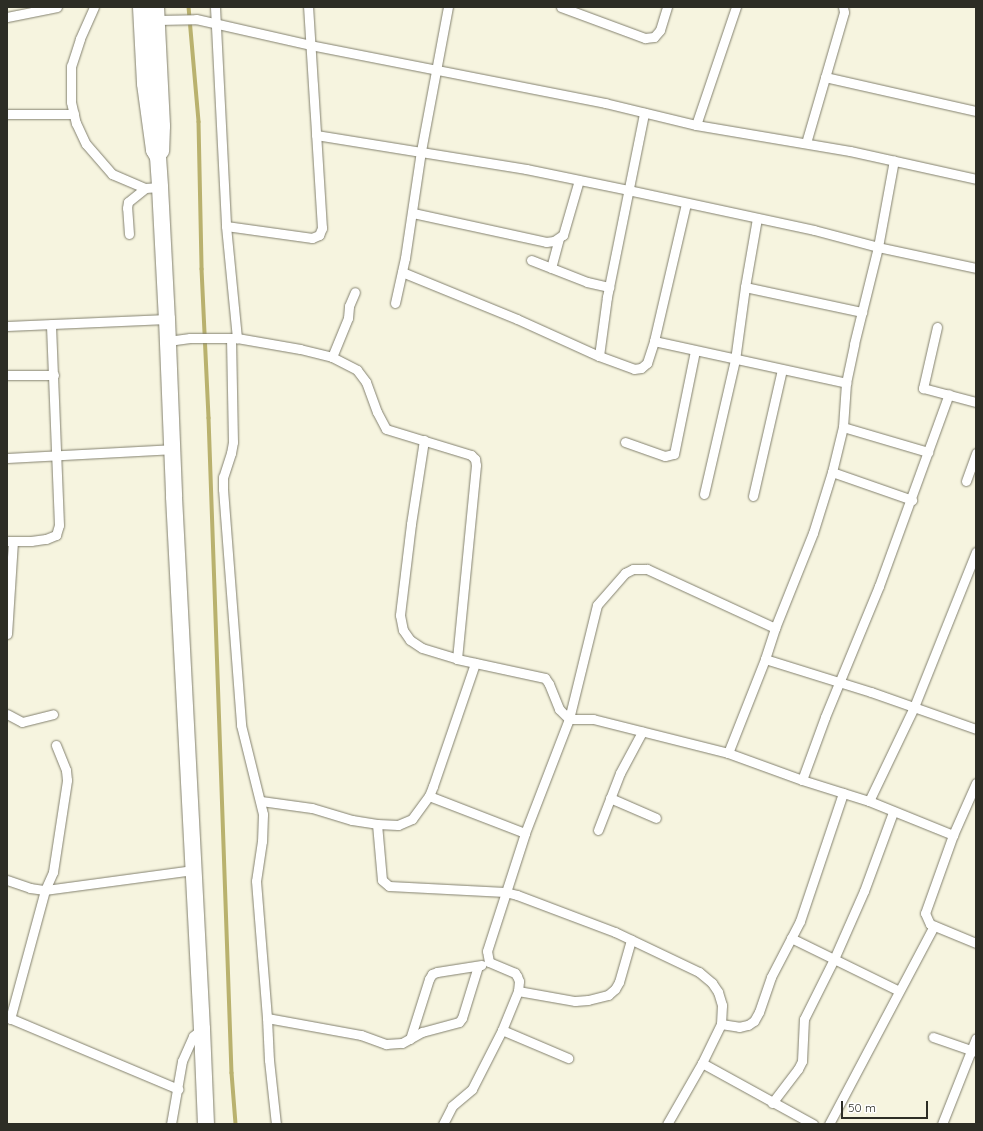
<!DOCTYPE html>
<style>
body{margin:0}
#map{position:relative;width:983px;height:1131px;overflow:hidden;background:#f6f4df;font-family:Quicksand,sans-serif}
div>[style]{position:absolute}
.stream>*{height:3.5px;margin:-1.75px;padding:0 1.75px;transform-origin:1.75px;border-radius:1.75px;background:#b9b16e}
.roads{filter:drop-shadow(0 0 1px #83816f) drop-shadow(0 0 1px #83816f)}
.street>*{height:9px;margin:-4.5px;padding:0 4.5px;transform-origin:4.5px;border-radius:4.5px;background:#fff}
.highway>*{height:16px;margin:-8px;padding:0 8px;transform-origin:8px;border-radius:8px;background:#fff}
span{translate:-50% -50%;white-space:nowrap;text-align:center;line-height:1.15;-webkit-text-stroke:3px #fff;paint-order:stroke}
.frame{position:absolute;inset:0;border:8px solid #2d2d25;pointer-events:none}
.scale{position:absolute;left:841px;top:1101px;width:87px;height:18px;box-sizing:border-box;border:2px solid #2d2d25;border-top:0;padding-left:5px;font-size:12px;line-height:14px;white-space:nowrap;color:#2d2d25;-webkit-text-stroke:3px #fff;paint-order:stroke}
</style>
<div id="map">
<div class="stream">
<i style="left:189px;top:7px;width:115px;rotate:85deg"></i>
<i style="left:199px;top:122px;width:147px;rotate:88.8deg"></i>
<i style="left:202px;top:269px;width:149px;rotate:87.3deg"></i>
<i style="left:209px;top:418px;width:655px;rotate:87.99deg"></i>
<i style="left:232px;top:1073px;width:51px;rotate:85.5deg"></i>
</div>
<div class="roads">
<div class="street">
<i style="left:94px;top:7px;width:35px;rotate:114deg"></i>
<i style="left:80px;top:39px;width:28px;rotate:108deg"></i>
<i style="left:71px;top:66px;width:36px;rotate:90deg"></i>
<i style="left:71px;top:102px;width:22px;rotate:77deg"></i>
<i style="left:76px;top:123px;width:23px;rotate:65deg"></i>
<i style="left:86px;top:144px;width:40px;rotate:49deg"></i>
<i style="left:112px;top:174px;width:36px;rotate:23deg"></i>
<i style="left:145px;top:188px;width:15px;rotate:-4deg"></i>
<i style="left:215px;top:7px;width:219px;rotate:87.1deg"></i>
<i style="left:226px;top:226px;width:113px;rotate:84.4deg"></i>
<i style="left:561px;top:7px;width:90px;rotate:20.3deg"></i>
<i style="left:645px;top:38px;width:9px;rotate:-6deg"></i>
<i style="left:654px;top:37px;width:9px;rotate:-49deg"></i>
<i style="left:660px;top:30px;width:24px;rotate:-73deg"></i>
<i style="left:7px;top:17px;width:51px;rotate:-11.3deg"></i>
<i style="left:157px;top:20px;width:39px;rotate:-1deg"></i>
<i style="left:196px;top:19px;width:117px;rotate:12.8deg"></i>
<i style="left:310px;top:45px;width:301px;rotate:11.1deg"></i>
<i style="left:605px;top:103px;width:94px;rotate:13.6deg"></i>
<i style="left:696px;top:125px;width:156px;rotate:9.6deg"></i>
<i style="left:850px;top:151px;width:129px;rotate:12.5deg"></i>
<i style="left:825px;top:77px;width:155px;rotate:12.7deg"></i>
<i style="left:7px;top:114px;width:67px"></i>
<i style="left:696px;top:125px;width:125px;rotate:-71.3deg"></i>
<i style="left:316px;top:135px;width:213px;rotate:9.2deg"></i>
<i style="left:526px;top:169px;width:104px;rotate:11.6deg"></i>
<i style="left:628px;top:190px;width:190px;rotate:12.1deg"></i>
<i style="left:814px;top:230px;width:66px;rotate:14.9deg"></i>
<i style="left:878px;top:247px;width:100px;rotate:12.1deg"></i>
<i style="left:806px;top:143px;width:136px;rotate:-73.8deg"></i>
<i style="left:844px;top:12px;width:5px;rotate:-101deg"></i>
<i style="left:413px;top:213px;width:136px;rotate:12.3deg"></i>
<i style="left:546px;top:242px;width:8px;rotate:-7deg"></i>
<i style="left:554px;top:241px;width:11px;rotate:-34deg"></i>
<i style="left:563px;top:235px;width:57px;rotate:-73.8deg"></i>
<i style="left:226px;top:226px;width:87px;rotate:7.9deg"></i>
<i style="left:312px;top:238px;width:8px;rotate:-23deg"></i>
<i style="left:319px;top:235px;width:8px;rotate:-67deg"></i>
<i style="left:322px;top:228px;width:221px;rotate:-93.6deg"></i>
<i style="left:129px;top:234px;width:26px;rotate:-94deg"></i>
<i style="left:127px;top:208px;width:6px;rotate:-81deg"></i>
<i style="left:128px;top:202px;width:22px;rotate:-39deg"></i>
<i style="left:531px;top:260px;width:60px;rotate:21.4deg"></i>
<i style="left:587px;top:282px;width:23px;rotate:13deg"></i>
<i style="left:551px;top:268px;width:30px;rotate:-75deg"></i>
<i style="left:402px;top:272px;width:124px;rotate:22.2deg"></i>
<i style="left:517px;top:319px;width:90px;rotate:24.3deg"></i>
<i style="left:599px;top:356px;width:37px;rotate:20deg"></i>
<i style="left:634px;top:369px;width:7px;rotate:-8deg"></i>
<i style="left:641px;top:368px;width:8px;rotate:-40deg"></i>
<i style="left:647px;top:363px;width:23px;rotate:-72deg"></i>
<i style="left:654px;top:341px;width:141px;rotate:-76.9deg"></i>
<i style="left:745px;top:287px;width:120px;rotate:12.1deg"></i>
<i style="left:395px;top:303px;width:46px;rotate:-77.5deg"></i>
<i style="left:405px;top:258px;width:108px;rotate:-81.5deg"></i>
<i style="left:421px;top:151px;width:147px;rotate:-79.4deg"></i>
<i style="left:7px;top:326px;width:160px;rotate:-2.5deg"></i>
<i style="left:937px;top:327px;width:63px;rotate:102.9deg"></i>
<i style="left:923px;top:388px;width:55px;rotate:14.8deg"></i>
<i style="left:231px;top:338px;width:104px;rotate:88.9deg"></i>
<i style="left:233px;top:442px;width:11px;rotate:100deg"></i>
<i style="left:231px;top:453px;width:25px;rotate:108deg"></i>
<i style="left:223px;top:477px;width:12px;rotate:90deg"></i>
<i style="left:223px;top:489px;width:237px;rotate:85.6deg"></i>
<i style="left:241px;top:725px;width:92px;rotate:76.1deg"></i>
<i style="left:263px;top:814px;width:27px;rotate:92deg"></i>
<i style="left:262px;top:841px;width:40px;rotate:98.5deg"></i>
<i style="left:256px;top:881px;width:137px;rotate:85.4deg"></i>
<i style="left:267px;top:1018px;width:42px;rotate:87.3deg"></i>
<i style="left:269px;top:1060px;width:64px;rotate:83.8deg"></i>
<i style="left:168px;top:341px;width:22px;rotate:-8deg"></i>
<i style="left:190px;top:338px;width:47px"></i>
<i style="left:237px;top:338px;width:64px;rotate:9.9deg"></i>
<i style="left:300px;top:349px;width:33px;rotate:14deg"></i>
<i style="left:332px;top:357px;width:28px;rotate:27deg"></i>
<i style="left:357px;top:370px;width:15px;rotate:53deg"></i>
<i style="left:366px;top:382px;width:32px;rotate:70deg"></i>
<i style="left:377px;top:412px;width:19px;rotate:62deg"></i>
<i style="left:386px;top:429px;width:89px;rotate:17deg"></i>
<i style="left:471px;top:455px;width:6px;rotate:45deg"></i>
<i style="left:475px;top:459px;width:6px;rotate:81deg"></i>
<i style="left:476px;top:465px;width:195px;rotate:95.6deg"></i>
<i style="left:654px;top:341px;width:197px;rotate:12.3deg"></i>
<i style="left:599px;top:356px;width:60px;rotate:-82.3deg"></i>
<i style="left:607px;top:297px;width:188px;rotate:-78.6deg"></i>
<i style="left:332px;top:357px;width:42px;rotate:-67.7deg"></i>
<i style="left:348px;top:318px;width:12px;rotate:-85deg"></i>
<i style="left:349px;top:306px;width:15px;rotate:-67deg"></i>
<i style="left:7px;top:375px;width:47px"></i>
<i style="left:843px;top:427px;width:89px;rotate:16.4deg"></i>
<i style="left:424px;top:440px;width:85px;rotate:98.8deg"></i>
<i style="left:411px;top:524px;width:92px;rotate:96.9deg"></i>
<i style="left:400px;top:615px;width:15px;rotate:79deg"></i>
<i style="left:403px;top:630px;width:12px;rotate:55deg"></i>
<i style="left:410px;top:640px;width:14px;rotate:34deg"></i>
<i style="left:422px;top:648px;width:37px;rotate:17deg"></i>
<i style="left:457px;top:659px;width:90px;rotate:12.2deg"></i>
<i style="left:545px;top:678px;width:7px;rotate:56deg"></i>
<i style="left:549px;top:684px;width:27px;rotate:68deg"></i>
<i style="left:559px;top:709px;width:14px;rotate:45deg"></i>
<i style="left:569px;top:719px;width:117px;rotate:-76.2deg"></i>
<i style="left:597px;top:605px;width:43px;rotate:-48.8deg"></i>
<i style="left:625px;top:573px;width:9px;rotate:-27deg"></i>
<i style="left:633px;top:569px;width:14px"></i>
<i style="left:647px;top:569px;width:141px;rotate:24.7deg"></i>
<i style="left:625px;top:442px;width:42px;rotate:19.3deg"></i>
<i style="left:665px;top:456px;width:9px;rotate:-13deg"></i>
<i style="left:674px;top:454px;width:105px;rotate:-78.5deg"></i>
<i style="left:7px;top:458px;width:164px;rotate:-3.1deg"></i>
<i style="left:832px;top:472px;width:85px;rotate:19.3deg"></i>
<i style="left:966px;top:481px;width:30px;rotate:-70deg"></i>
<i style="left:704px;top:494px;width:138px;rotate:-77deg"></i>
<i style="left:735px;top:360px;width:74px;rotate:-82.2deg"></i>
<i style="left:745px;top:287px;width:70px;rotate:-80.1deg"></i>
<i style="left:753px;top:496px;width:130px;rotate:-77.1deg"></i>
<i style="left:7px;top:541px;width:24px"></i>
<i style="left:31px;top:541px;width:15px;rotate:-8deg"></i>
<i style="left:46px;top:539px;width:11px;rotate:-22deg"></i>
<i style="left:56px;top:535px;width:10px;rotate:-73deg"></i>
<i style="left:59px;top:525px;width:201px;rotate:-92.3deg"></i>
<i style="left:7px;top:634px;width:93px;rotate:-86.3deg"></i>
<i style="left:765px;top:659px;width:111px;rotate:17.3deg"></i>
<i style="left:871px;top:692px;width:111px;rotate:19.4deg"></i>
<i style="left:7px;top:714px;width:17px;rotate:28deg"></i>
<i style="left:22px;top:722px;width:32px;rotate:-14deg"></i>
<i style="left:728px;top:753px;width:101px;rotate:-68.5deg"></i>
<i style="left:765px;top:659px;width:33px;rotate:-72deg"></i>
<i style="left:775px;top:628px;width:102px;rotate:-68.2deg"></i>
<i style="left:813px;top:533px;width:64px;rotate:-72.7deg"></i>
<i style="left:832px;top:472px;width:46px;rotate:-76.3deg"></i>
<i style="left:843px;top:427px;width:44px;rotate:-86.1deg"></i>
<i style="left:846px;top:383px;width:40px;rotate:-78deg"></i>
<i style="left:854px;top:344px;width:100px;rotate:-76.1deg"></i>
<i style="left:878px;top:247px;width:88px;rotate:-79.6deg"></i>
<i style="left:802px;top:780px;width:67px;rotate:-69.9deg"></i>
<i style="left:825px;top:717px;width:142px;rotate:-67.6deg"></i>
<i style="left:879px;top:586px;width:204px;rotate:-70deg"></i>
<i style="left:976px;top:783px;width:57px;rotate:113.9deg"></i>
<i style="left:953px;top:835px;width:83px;rotate:109.7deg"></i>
<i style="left:925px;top:913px;width:12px;rotate:66deg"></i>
<i style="left:930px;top:924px;width:50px;rotate:22.4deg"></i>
<i style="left:429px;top:796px;width:103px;rotate:21.1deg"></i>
<i style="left:610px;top:798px;width:50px;rotate:23.5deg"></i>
<i style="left:261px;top:801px;width:51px;rotate:7.8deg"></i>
<i style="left:312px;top:808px;width:42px;rotate:16.7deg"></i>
<i style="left:352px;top:820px;width:25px;rotate:9deg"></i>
<i style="left:377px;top:824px;width:21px;rotate:3deg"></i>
<i style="left:398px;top:825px;width:15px;rotate:-23deg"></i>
<i style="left:412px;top:819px;width:29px;rotate:-54deg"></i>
<i style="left:429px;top:796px;width:11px;rotate:-68deg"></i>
<i style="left:433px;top:786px;width:130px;rotate:-71.1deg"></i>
<i style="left:869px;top:801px;width:91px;rotate:22deg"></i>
<i style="left:377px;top:824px;width:56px;rotate:84.9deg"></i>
<i style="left:382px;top:880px;width:9px;rotate:41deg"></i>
<i style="left:389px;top:886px;width:116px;rotate:3deg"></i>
<i style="left:505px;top:892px;width:12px;rotate:14deg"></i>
<i style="left:517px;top:895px;width:105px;rotate:20.7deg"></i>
<i style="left:615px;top:932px;width:93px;rotate:25.5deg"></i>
<i style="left:699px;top:972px;width:17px;rotate:40deg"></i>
<i style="left:712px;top:983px;width:11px;rotate:56deg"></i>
<i style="left:718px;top:992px;width:14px;rotate:73deg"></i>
<i style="left:722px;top:1005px;width:19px;rotate:93deg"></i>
<i style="left:721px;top:1024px;width:43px;rotate:116deg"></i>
<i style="left:702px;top:1063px;width:70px;rotate:119.8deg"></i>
<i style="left:598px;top:830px;width:61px;rotate:-68.9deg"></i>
<i style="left:620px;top:773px;width:47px;rotate:-61.8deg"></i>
<i style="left:7px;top:880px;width:24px;rotate:19deg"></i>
<i style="left:30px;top:888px;width:15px;rotate:8deg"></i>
<i style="left:45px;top:890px;width:149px;rotate:-7.7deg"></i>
<i style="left:791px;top:938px;width:120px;rotate:26.1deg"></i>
<i style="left:518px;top:991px;width:58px;rotate:10deg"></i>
<i style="left:575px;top:1001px;width:13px;rotate:-4deg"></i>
<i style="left:588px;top:1000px;width:21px;rotate:-14deg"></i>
<i style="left:608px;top:995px;width:9px;rotate:-41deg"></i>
<i style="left:615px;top:989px;width:8px;rotate:-60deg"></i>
<i style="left:619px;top:982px;width:44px;rotate:-74.1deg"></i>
<i style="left:7px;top:1017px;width:186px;rotate:22.8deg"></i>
<i style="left:267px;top:1018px;width:96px;rotate:10.3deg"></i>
<i style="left:361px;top:1035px;width:27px;rotate:20deg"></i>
<i style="left:386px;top:1044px;width:16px;rotate:-4deg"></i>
<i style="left:402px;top:1043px;width:23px;rotate:-29deg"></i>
<i style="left:422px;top:1032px;width:38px;rotate:-15deg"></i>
<i style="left:459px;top:1022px;width:5px;rotate:-53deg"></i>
<i style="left:462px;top:1018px;width:54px;rotate:-72.9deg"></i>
<i style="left:10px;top:1019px;width:134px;rotate:-74.8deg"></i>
<i style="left:45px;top:890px;width:20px;rotate:-66deg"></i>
<i style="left:53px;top:872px;width:93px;rotate:-81.3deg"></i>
<i style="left:67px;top:780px;width:10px;rotate:-96deg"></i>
<i style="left:66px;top:770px;width:27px;rotate:-112deg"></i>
<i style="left:721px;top:1024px;width:18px;rotate:9deg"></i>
<i style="left:739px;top:1027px;width:9px;rotate:-13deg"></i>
<i style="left:748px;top:1025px;width:7px;rotate:-34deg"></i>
<i style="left:754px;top:1021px;width:10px;rotate:-61deg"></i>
<i style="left:759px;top:1012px;width:37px;rotate:-71deg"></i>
<i style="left:771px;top:977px;width:63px;rotate:-62.6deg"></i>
<i style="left:800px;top:921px;width:135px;rotate:-71.4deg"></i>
<i style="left:502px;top:1030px;width:72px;rotate:23deg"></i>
<i style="left:933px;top:1037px;width:46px;rotate:19.2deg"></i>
<i style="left:410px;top:1039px;width:63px;rotate:-72.4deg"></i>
<i style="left:429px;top:979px;width:6px;rotate:-59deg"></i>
<i style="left:432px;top:974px;width:5px;rotate:-22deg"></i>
<i style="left:437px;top:972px;width:45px;rotate:-9deg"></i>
<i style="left:702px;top:1063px;width:127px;rotate:28.8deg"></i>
<i style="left:772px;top:1103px;width:43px;rotate:-52.6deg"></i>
<i style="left:798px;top:1069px;width:9px;rotate:-63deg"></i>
<i style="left:802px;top:1061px;width:42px;rotate:-87.3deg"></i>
<i style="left:804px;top:1019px;width:67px;rotate:-63.4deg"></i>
<i style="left:834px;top:959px;width:74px;rotate:-66.2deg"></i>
<i style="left:864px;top:891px;width:84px;rotate:-69.8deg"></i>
<i style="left:171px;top:1124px;width:64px;rotate:-80.1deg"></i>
<i style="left:182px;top:1061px;width:27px;rotate:-66deg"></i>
<i style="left:193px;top:1036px;width:11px;rotate:-38deg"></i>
<i style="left:443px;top:1124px;width:20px;rotate:-63deg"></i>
<i style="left:452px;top:1106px;width:26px;rotate:-40deg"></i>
<i style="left:472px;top:1089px;width:66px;rotate:-63deg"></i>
<i style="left:502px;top:1030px;width:42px;rotate:-67.7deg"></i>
<i style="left:518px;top:991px;width:10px;rotate:-84deg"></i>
<i style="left:519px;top:981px;width:5px;rotate:-112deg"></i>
<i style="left:517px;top:976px;width:4px;rotate:-124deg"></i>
<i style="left:515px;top:973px;width:28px;rotate:-157deg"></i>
<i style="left:489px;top:962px;width:11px;rotate:-100deg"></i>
<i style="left:487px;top:951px;width:124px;rotate:-72.1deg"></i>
<i style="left:525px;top:833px;width:122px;rotate:-68.9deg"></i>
<i style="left:569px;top:719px;width:24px"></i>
<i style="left:593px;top:719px;width:139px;rotate:14.1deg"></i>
<i style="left:728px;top:753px;width:79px;rotate:20deg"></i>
<i style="left:802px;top:780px;width:70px;rotate:17.4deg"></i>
<i style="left:869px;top:801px;width:104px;rotate:-64.4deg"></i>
<i style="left:914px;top:707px;width:167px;rotate:-68.2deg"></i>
<i style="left:829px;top:1124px;width:224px;rotate:-62.1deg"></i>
<i style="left:942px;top:1124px;width:92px;rotate:-68.4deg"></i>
</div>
<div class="highway">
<i style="left:141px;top:7px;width:77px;rotate:87deg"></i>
<i style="left:145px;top:84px;width:67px;rotate:82.2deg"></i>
<i style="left:154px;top:150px;width:8px;rotate:60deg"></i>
<i style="left:158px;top:157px;width:30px;rotate:86deg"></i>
<i style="left:160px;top:187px;width:132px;rotate:87deg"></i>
<i style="left:167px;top:319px;width:178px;rotate:87.7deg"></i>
<i style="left:174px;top:497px;width:533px;rotate:86.99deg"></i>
<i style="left:202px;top:1029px;width:95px;rotate:87.6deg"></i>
<i style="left:156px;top:7px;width:119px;rotate:87.1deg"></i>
<i style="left:162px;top:126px;width:25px;rotate:92deg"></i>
</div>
</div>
<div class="frame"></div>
<div class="scale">50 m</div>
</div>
